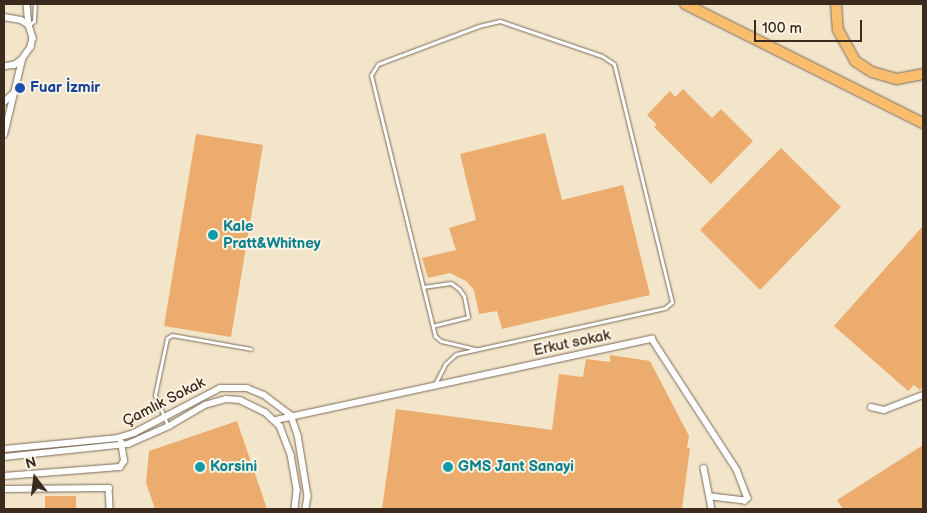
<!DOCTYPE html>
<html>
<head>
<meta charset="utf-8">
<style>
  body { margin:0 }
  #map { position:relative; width:927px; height:513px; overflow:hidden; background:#f3e5ca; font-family:"Balsamiq Sans",sans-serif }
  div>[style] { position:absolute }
  .building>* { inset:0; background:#ebac6d }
  .roads { filter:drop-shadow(0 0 1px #7b6b5a) drop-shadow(0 0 1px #7b6b5a) }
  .lane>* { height:3px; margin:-1.5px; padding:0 1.5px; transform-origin:1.5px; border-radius:1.5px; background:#fff }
  .street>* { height:5.5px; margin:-2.75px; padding:0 2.75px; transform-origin:2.75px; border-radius:2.75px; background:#fff }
  .highway>* { height:10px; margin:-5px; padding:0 5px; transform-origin:5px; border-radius:5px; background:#f9be6d }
  .dots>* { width:14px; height:14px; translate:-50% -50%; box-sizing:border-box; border:2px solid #fcf5e5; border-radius:50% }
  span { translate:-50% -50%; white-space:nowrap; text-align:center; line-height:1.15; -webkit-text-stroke:4px #fcf5e5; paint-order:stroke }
  .transit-label { font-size:15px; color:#164399; font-weight:700 }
  .left { translate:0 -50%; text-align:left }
  .culture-label { font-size:15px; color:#0d838f; font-weight:700 }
  .street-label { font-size:15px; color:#3b2a1e }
  .frame { position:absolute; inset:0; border:5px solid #3b2a1e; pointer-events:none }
  .north { position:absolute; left:10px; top:453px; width:50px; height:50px; -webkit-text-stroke:4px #fcf5e5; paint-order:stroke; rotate:345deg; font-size:14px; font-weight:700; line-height:20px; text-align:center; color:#3b2a1e }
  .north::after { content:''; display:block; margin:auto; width:18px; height:22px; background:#3b2a1e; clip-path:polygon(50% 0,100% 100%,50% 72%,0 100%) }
  .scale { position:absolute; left:754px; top:20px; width:108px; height:22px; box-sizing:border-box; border:2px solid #3b2a1e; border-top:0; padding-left:6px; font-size:15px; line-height:18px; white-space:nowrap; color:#3b2a1e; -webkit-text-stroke:4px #fcf5e5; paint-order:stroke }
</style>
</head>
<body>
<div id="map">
  <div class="building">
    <i style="clip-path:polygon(683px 89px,712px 118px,721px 109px,753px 141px,711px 184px,654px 127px,657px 125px,647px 115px,670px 91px,675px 97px)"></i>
    <i style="clip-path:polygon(545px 133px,562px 200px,623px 185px,650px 295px,502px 329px,497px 311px,479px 314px,474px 290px,466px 281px,450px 273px,428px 278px,422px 258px,456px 250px,449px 228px,476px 220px,460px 154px)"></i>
    <i style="clip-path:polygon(196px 134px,263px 145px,231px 337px,164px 326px)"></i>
    <i style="clip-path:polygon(781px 148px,841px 207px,760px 290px,700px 230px)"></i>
    <i style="clip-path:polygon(923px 226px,923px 386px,920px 390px,914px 385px,908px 391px,834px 326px)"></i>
    <i style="clip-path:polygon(610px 355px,650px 361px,689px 436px,687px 448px,690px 448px,682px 509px,382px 509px,396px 409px,552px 430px,559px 374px,583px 377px,586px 359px,610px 362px)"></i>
    <i style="clip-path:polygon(237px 421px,267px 509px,155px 509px,146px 483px,149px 451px)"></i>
    <i style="clip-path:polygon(923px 445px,923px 509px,843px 509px,837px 500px)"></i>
    <i style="clip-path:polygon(45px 496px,76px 496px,76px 509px,45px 509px)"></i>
  </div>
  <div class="roads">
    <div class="lane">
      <i style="left:30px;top:24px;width:5px;rotate:-37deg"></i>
      <i style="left:34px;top:21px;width:17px;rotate:-87deg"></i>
      <i style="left:423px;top:287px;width:28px;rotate:-8deg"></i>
      <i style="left:451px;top:283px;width:10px;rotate:37deg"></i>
      <i style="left:459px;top:289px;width:9px;rotate:54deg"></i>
      <i style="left:464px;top:296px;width:21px;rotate:79deg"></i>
      <i style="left:468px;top:317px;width:36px;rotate:166deg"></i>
      <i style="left:434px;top:386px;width:25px;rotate:-63deg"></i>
      <i style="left:445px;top:364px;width:15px;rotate:-42deg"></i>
      <i style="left:456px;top:354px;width:214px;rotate:-12.4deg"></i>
      <i style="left:665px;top:308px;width:9px;rotate:-41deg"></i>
      <i style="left:672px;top:302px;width:245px;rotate:-103.7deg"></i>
      <i style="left:614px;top:64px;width:14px;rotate:-146deg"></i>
      <i style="left:602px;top:56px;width:108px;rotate:-161.1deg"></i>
      <i style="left:500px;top:21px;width:22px;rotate:167deg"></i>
      <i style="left:479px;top:26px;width:108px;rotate:159.4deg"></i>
      <i style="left:378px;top:64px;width:13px;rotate:122deg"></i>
      <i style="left:371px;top:75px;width:269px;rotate:76.2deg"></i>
      <i style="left:435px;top:336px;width:8px;rotate:40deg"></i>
      <i style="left:441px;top:341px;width:36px;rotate:13deg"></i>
      <i style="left:168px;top:426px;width:34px;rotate:-113deg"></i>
      <i style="left:155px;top:395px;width:58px;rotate:-78.1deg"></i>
      <i style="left:167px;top:338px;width:6px;rotate:-31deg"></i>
      <i style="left:172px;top:335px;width:80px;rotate:10deg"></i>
    </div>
    <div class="street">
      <i style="left:27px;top:4px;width:21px;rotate:85deg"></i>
      <i style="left:4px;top:17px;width:17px;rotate:10deg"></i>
      <i style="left:21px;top:20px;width:9px;rotate:32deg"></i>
      <i style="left:29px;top:25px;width:14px;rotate:73deg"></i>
      <i style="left:33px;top:38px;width:9px;rotate:103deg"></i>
      <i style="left:31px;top:47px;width:16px;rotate:125deg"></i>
      <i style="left:22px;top:60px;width:9px;rotate:144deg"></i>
      <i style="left:15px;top:65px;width:11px;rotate:170deg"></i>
      <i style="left:4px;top:102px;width:15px;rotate:-42deg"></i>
      <i style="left:4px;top:135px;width:77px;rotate:-76.5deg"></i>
      <i style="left:871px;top:407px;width:13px;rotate:13deg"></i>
      <i style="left:884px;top:410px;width:42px;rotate:-21deg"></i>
      <i style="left:276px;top:420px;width:385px;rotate:-12.2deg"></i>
      <i style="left:652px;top:339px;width:156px;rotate:57deg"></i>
      <i style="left:737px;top:470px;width:30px;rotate:69deg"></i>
      <i style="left:748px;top:498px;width:4px;rotate:135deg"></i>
      <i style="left:745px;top:501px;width:35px;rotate:-173deg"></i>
      <i style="left:4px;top:449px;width:115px;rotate:-5.5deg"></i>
      <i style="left:118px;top:438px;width:17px;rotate:-17deg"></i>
      <i style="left:134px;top:433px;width:97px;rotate:-27.6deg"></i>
      <i style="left:220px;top:388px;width:27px"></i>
      <i style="left:247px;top:388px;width:18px;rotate:22deg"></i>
      <i style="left:264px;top:395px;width:34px;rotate:37deg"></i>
      <i style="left:291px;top:415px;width:21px;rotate:71deg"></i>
      <i style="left:298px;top:435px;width:62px;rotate:80.7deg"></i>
      <i style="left:308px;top:496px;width:13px;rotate:99deg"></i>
      <i style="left:4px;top:457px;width:125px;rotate:-6deg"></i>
      <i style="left:128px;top:444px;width:45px;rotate:-23.7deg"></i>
      <i style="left:169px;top:426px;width:42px;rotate:-30.3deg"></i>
      <i style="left:205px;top:405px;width:22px;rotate:-16deg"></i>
      <i style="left:226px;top:399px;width:14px;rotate:4deg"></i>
      <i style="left:240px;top:400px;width:28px;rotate:26deg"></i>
      <i style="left:265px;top:412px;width:21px;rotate:43deg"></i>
      <i style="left:280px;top:426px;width:31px;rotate:69deg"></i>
      <i style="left:291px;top:455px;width:36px;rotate:80deg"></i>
      <i style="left:297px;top:490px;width:19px;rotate:96deg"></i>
      <i style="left:704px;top:468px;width:42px;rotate:79deg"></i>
      <i style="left:4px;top:476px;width:116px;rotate:-4.4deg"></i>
      <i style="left:120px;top:467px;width:7px;rotate:-56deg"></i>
      <i style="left:124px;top:461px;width:18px;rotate:-99deg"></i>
      <i style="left:4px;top:489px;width:105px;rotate:-0.5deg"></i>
      <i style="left:109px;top:488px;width:21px;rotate:87deg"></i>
    </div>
    <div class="highway">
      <i style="left:685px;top:4px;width:266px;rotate:26.6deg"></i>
      <i style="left:836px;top:4px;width:26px;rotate:86deg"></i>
      <i style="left:838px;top:30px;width:35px;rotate:61deg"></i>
      <i style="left:855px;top:61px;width:20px;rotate:33deg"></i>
      <i style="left:872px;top:72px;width:26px;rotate:16deg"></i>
      <i style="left:897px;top:79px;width:26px;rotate:-11deg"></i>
    </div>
  </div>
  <div class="dots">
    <i style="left:20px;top:88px;background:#1a4fb4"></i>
    <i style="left:213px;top:235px;background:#0f9aa8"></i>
    <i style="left:200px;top:467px;background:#0f9aa8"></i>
    <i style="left:448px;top:467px;background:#0f9aa8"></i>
  </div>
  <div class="transit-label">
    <span class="left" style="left:30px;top:88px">Fuar İzmir</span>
  </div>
  <div class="culture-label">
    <span class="left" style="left:223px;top:235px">Kale<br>Pratt&amp;Whitney</span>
    <span class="left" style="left:210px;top:467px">Korsini</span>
    <span class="left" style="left:458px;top:467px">GMS Jant Sanayi</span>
  </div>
  <div class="street-label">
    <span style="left:572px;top:343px;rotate:-12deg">Erkut sokak</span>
    <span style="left:164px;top:402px;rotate:-27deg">Çamlık Sokak</span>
  </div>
  <div class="frame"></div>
  <div class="north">N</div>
  <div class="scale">100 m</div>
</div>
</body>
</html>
